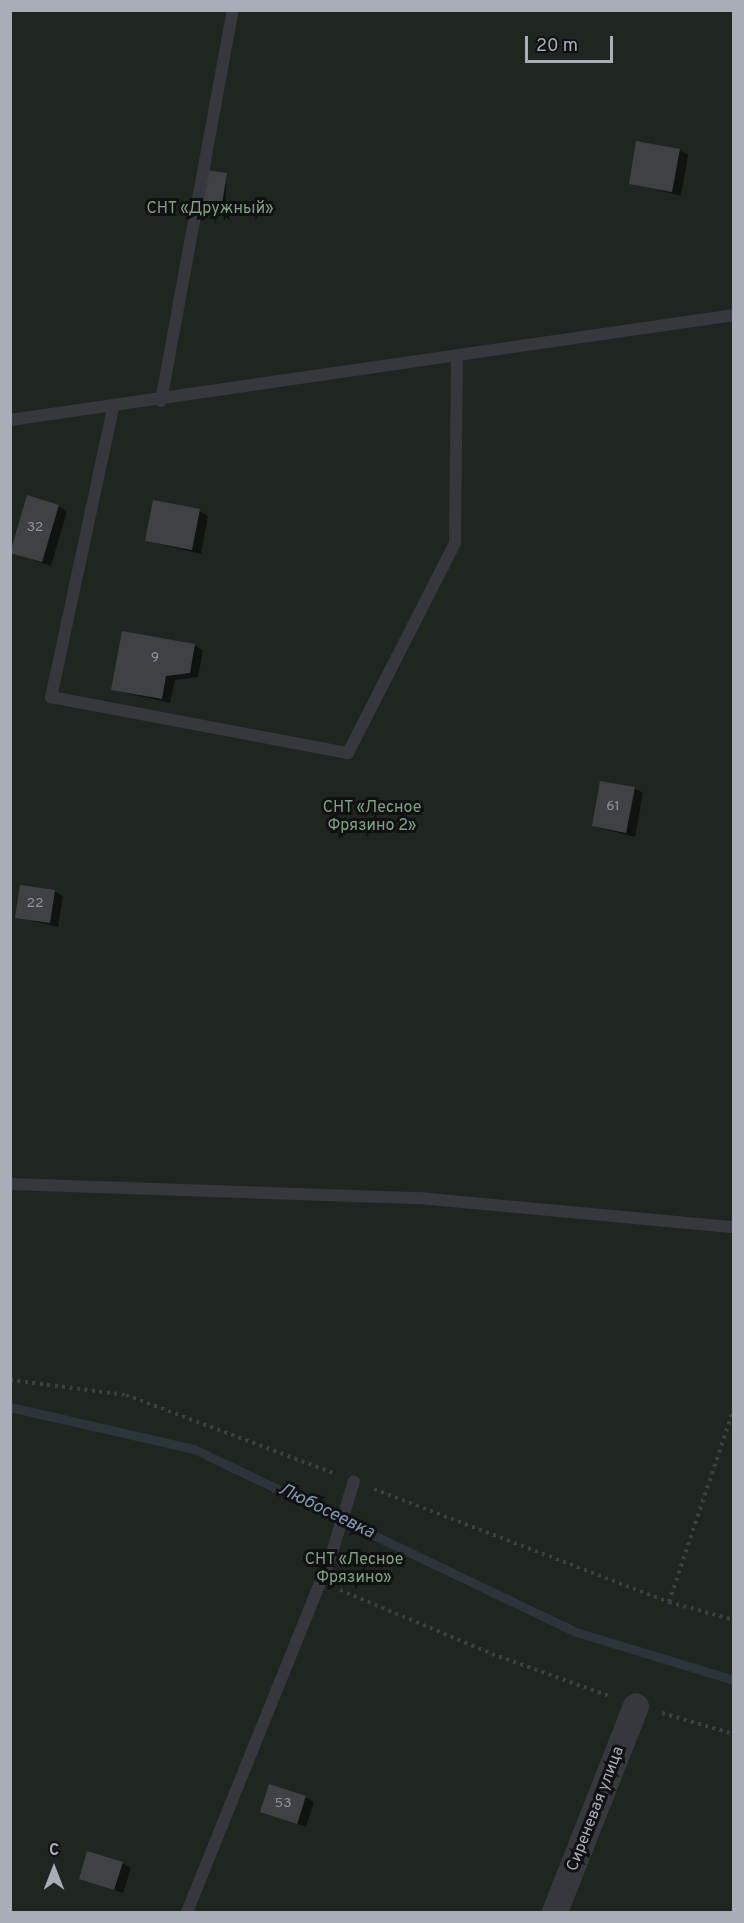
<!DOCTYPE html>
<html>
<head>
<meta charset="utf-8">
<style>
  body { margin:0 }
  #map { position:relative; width:744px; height:1923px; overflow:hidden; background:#161618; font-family:Overpass,sans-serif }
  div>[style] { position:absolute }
  .green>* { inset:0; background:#1e261f }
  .shadow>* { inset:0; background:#0007 }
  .stream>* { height:9px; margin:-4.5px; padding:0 4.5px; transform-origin:4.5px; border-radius:4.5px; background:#2c353c }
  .building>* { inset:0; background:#404145 }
  .path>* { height:4px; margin-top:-2px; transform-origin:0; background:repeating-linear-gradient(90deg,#3d3f44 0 3px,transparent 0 7.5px) }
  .service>* { height:12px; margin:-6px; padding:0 6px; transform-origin:6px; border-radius:6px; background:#37383d }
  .minor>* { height:26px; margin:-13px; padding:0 13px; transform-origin:13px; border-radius:13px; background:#37383d }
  span { translate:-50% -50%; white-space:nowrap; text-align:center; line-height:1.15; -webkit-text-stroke:6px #111113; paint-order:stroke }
  .number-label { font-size:14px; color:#8e929b }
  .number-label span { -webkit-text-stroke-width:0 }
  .park-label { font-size:16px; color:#7fa381 }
  .street-label { font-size:16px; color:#a8adb8 }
  .water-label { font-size:18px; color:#7f9bb3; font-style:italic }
  .frame { position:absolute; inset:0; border:12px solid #a8adb8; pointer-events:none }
  .north { position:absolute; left:24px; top:1839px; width:60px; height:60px; -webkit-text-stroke:4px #111113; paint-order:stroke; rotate:0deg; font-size:16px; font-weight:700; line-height:24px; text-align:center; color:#a8adb8 }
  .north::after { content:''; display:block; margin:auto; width:21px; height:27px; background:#a8adb8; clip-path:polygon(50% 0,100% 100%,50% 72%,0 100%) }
  .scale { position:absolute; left:525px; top:36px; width:88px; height:27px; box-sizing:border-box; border:3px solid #a8adb8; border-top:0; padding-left:8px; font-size:18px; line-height:21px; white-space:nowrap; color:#a8adb8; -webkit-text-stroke:4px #111113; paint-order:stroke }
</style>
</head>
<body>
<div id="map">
  <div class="green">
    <i style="clip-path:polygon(11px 11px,733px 11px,733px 1912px,11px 1912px)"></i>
  </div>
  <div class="shadow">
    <i style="clip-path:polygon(679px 150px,688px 155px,681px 196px,631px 183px)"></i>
    <i style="clip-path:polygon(226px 175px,226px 205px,203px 200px)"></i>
    <i style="clip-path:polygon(58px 506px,67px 511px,51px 566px,12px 552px)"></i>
    <i style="clip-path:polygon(199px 511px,208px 516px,201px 554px,147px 541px)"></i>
    <i style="clip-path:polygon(194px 645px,203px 650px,198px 677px,175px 680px,170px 703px,113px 690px)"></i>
    <i style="clip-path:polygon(634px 788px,643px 793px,635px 837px,593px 826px)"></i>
    <i style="clip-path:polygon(54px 891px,63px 896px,58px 927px,17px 917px)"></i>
    <i style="clip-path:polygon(305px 1797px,314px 1802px,306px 1827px,261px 1811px)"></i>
    <i style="clip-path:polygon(122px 1863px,131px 1868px,123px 1893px,81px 1879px)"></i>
  </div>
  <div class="stream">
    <i style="left:10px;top:1407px;width:189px;rotate:12.9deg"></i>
    <i style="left:194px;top:1449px;width:424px;rotate:25.6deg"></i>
    <i style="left:576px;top:1632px;width:165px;rotate:16.9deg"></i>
  </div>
  <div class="building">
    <i style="clip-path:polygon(636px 141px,680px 149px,672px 192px,629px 184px)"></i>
    <i style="clip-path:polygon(206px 170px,227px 173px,222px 204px,201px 201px)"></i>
    <i style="clip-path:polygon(27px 495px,59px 505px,42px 562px,10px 553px)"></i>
    <i style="clip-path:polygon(153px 500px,200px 509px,192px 550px,145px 541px)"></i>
    <i style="clip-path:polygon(122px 631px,195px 644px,190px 673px,166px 676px,162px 699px,111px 690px)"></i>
    <i style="clip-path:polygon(600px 781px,635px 787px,626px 833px,592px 826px)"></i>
    <i style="clip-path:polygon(20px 885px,55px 890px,50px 923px,15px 918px)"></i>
    <i style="clip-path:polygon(269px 1784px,306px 1796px,297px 1824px,260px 1812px)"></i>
    <i style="clip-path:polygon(87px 1851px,123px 1862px,114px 1890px,79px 1879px)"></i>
  </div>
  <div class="path">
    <i style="left:10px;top:1380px;width:117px;rotate:7.4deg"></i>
    <i style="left:126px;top:1395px;width:224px;rotate:20.6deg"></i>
    <i style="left:374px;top:1489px;width:316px;rotate:21deg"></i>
    <i style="left:669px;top:1602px;width:67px;rotate:15.5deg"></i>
    <i style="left:340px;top:1590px;width:165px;rotate:22.8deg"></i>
    <i style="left:492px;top:1654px;width:127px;rotate:19.7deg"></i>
    <i style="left:669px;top:1602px;width:205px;rotate:-71.5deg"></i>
    <i style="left:662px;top:1713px;width:75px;rotate:16.3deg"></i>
  </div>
  <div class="service">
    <i style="left:161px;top:401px;width:398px;rotate:-79.6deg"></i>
    <i style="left:113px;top:408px;width:296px;rotate:102.1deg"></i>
    <i style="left:51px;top:697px;width:302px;rotate:10.7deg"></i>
    <i style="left:348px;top:753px;width:236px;rotate:-63deg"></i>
    <i style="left:455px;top:543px;width:187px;rotate:-89.4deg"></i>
    <i style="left:10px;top:420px;width:732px;rotate:-8.25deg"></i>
    <i style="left:10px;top:1184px;width:409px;rotate:2deg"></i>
    <i style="left:419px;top:1198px;width:316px;rotate:5.3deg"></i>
    <i style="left:187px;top:1912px;width:384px;rotate:-68deg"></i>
    <i style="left:331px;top:1556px;width:78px;rotate:-73deg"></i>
  </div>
  <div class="minor">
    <i style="left:555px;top:1912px;width:221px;rotate:-68.5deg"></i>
  </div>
  <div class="number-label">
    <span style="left:35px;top:528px">32</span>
    <span style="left:155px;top:658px">9</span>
    <span style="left:613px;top:807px">61</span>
    <span style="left:35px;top:904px">22</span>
    <span style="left:283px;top:1804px">53</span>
  </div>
  <div class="park-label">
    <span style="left:210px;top:209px">СНТ «Дружный»</span>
    <span style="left:372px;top:817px">СНТ «Лесное<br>Фрязино 2»</span>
    <span style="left:354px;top:1569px">СНТ «Лесное<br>Фрязино»</span>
  </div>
  <div class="street-label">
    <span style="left:596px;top:1809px;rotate:-69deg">Сиреневая улица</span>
  </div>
  <div class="water-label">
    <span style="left:326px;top:1512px;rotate:26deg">Любосеевка</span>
  </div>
  <div class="frame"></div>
  <div class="north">С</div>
  <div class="scale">20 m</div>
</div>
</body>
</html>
